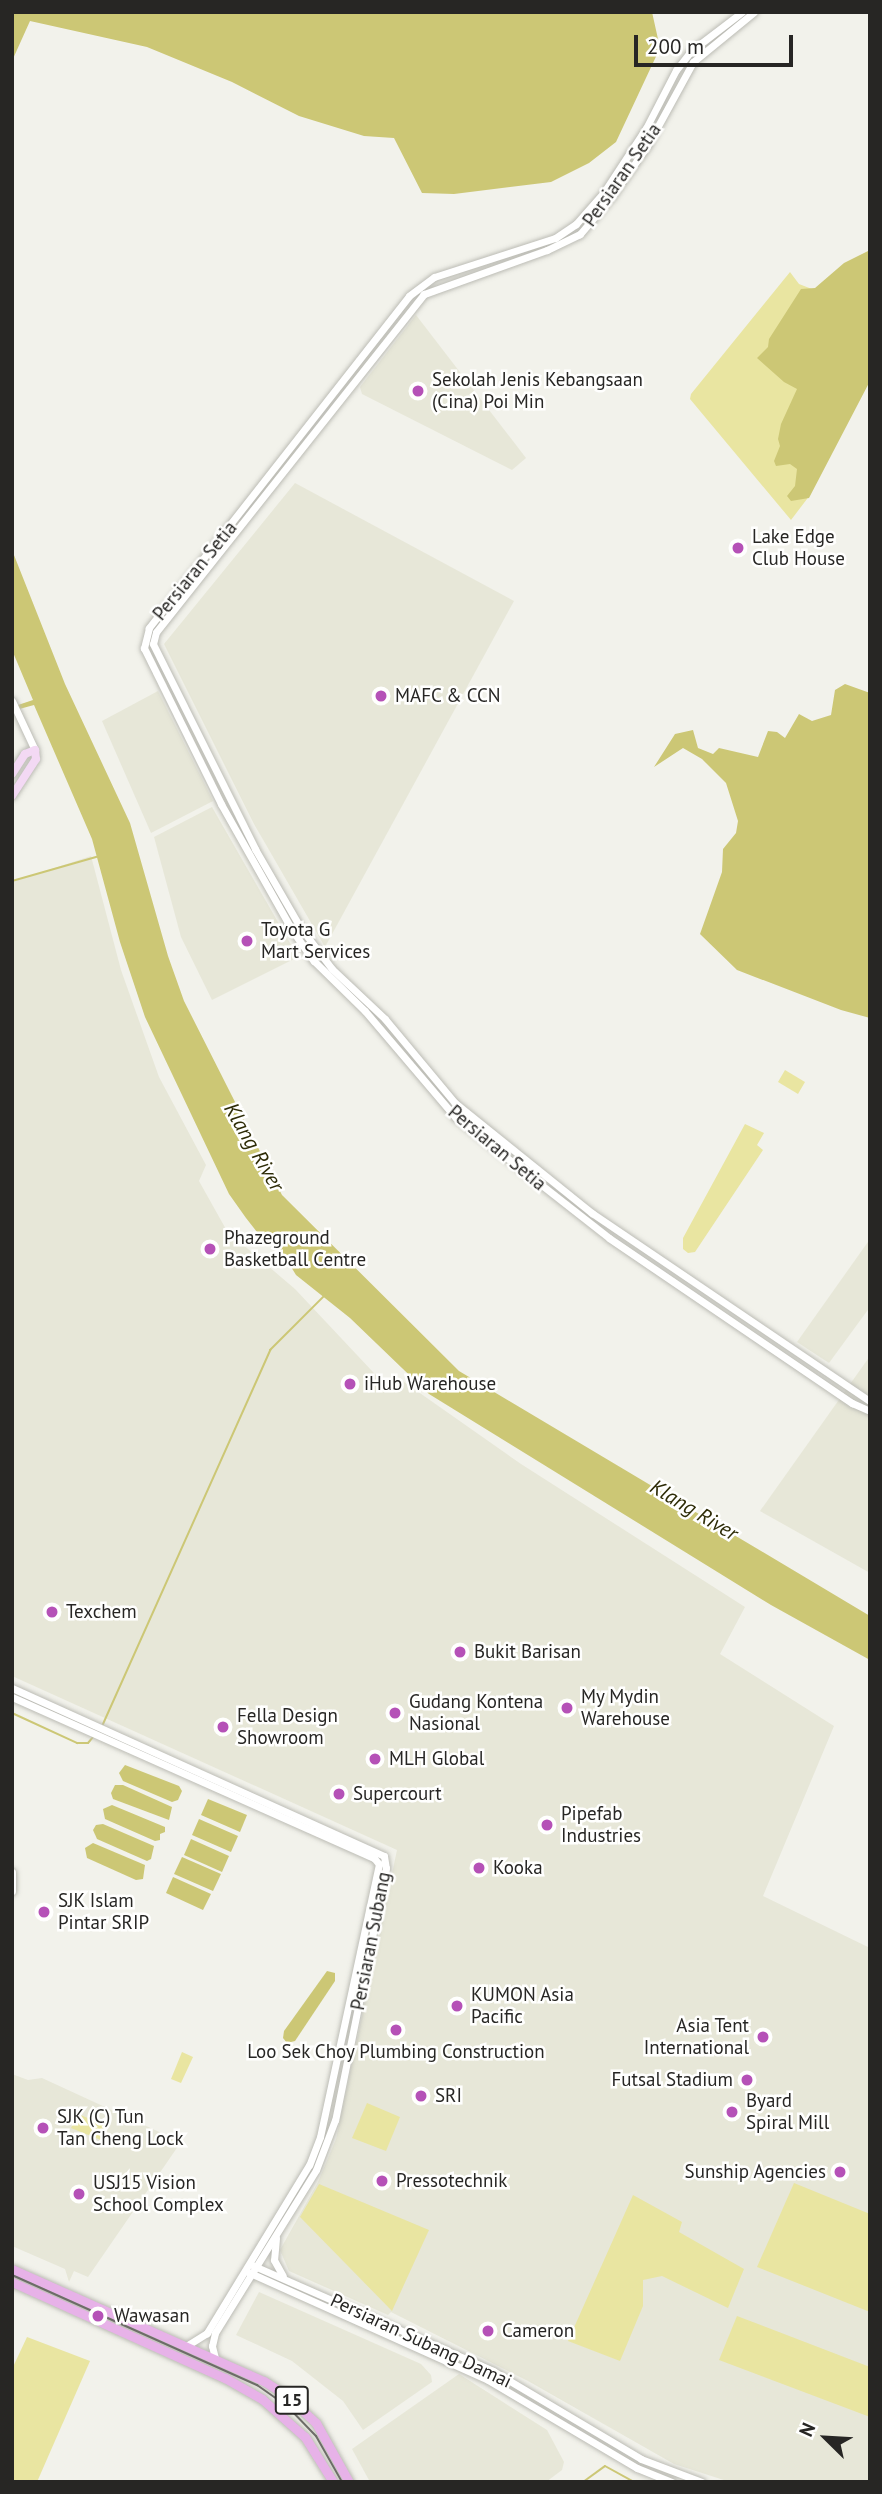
<!DOCTYPE html>
<html>
<head>
<meta charset="utf-8">
<style>
  body { margin:0 }
  #map { position:relative; width:882px; height:2494px; overflow:hidden; background:#f2f2eb; font-family:"PT Sans",sans-serif }
  div>[style] { position:absolute }
  .built>* { inset:0; background:#e7e7d8 }
  .green>* { inset:0; background:#e9e5a1 }
  .water>* { inset:0; background:#ccc775 }
  .stream>* { height:2px; margin:-1px; padding:0 1px; transform-origin:1px; border-radius:1px; background:#ccc775 }
  .roads { filter:drop-shadow(0 0 2px #bcbcb5) drop-shadow(0 0 2px #bcbcb5) }
  .tertiary>* { height:7px; margin:-3.5px; padding:0 3.5px; transform-origin:3.5px; border-radius:3.5px; background:#fff }
  .secondary>* { height:8px; margin:-4px; padding:0 4px; transform-origin:4px; border-radius:4px; background:#f3d9f4 }
  .primary>* { height:9px; margin:-4.5px; padding:0 4.5px; transform-origin:4.5px; border-radius:4.5px; background:#e7b2e8 }
  .tram>* { height:2px; margin:-1px; padding:0 1px; transform-origin:1px; border-radius:1px; background:#6d6c68 }
  .dots>* { width:19px; height:19px; translate:-50% -50%; box-sizing:border-box; border:4px solid #fffffe; border-radius:50% }
  span { translate:-50% -50%; white-space:nowrap; text-align:center; line-height:1.15; -webkit-text-stroke:5px #fffffe; paint-order:stroke }
  .shield-label span { padding:2px 5px; background:#fffffe; border:2px solid; border-radius:5px; -webkit-text-stroke-width:0 }
  .shield-label { font-size:18px; color:#272624; font-weight:700 }
  .street-label { font-size:19px; color:#272624 }
  .poi-label { font-size:19px; color:#272624 }
  .left { translate:0 -50%; text-align:left }
  .right { translate:-100% -50%; text-align:right }
  .water-label { font-size:21px; color:#2e2c07; font-style:italic }
  .frame { position:absolute; inset:0; border:14px solid #272624; pointer-events:none }
  .north { position:absolute; left:791px; top:2403px; width:70px; height:70px; -webkit-text-stroke:5px #fffffe; paint-order:stroke; rotate:294deg; font-size:19px; font-weight:700; line-height:28px; text-align:center; color:#272624 }
  .north::after { content:''; display:block; margin:auto; width:24px; height:32px; background:#272624; clip-path:polygon(50% 0,100% 100%,50% 72%,0 100%) }
  .scale { position:absolute; left:634px; top:35px; width:159px; height:32px; box-sizing:border-box; border:4px solid #272624; border-top:0; padding-left:9px; font-size:21px; line-height:24px; white-space:nowrap; color:#272624; -webkit-text-stroke:5px #fffffe; paint-order:stroke }
</style>
</head>
<body>
<div id="map">
  <div class="built">
    <i style="clip-path:polygon(416px 315px,526px 458px,512px 470px,362px 394px,360px 387px)"></i>
    <i style="clip-path:polygon(295px 483px,514px 601px,325px 947px,254px 824px,164px 644px)"></i>
    <i style="clip-path:polygon(158px 691px,213px 801px,151px 833px,102px 721px)"></i>
    <i style="clip-path:polygon(212px 807px,298px 957px,212px 1000px,181px 937px,154px 837px)"></i>
    <i style="clip-path:polygon(91px 856px,121px 970px,159px 1077px,206px 1165px,199px 1181px,227px 1231px,295px 1289px,388px 1388px,397px 1377px,521px 1464px,745px 1607px,720px 1654px,834px 1726px,763px 1896px,870px 1948px,870px 2482px,730px 2482px,674px 2464px,528px 2381px,391px 2312px,388px 2315px,289px 2271px,280px 2250px,318px 2182px,336px 2139px,397px 1850px,12px 1676px,12px 882px)"></i>
    <i style="clip-path:polygon(870px 1239px,870px 1307px,829px 1363px,797px 1342px)"></i>
    <i style="clip-path:polygon(870px 1356px,870px 1573px,760px 1511px)"></i>
    <i style="clip-path:polygon(12px 2074px,28px 2080px,42px 2078px,181px 2142px,88px 2277px,74px 2271px,69px 2282px,65px 2269px,12px 2246px)"></i>
    <i style="clip-path:polygon(259px 2292px,421px 2364px,431px 2375px,432px 2382px,363px 2430px,343px 2401px,292px 2361px,236px 2335px)"></i>
    <i style="clip-path:polygon(459px 2374px,547px 2430px,564px 2462px,562px 2470px,546px 2482px,370px 2482px,352px 2449px)"></i>
  </div>
  <div class="green">
    <i style="clip-path:polygon(790px 272px,799px 284px,817px 291px,827px 456px,807px 499px,791px 520px,690px 399px,691px 394px)"></i>
    <i style="clip-path:polygon(785px 1070px,805px 1082px,798px 1094px,778px 1082px)"></i>
    <i style="clip-path:polygon(745px 1124px,764px 1133px,757px 1145px,763px 1150px,695px 1252px,688px 1253px,683px 1249px,683px 1238px)"></i>
    <i style="clip-path:polygon(182px 2052px,193px 2057px,181px 2083px,171px 2079px)"></i>
    <i style="clip-path:polygon(367px 2103px,400px 2117px,386px 2151px,352px 2138px)"></i>
    <i style="clip-path:polygon(78px 2114px,107px 2126px,101px 2140px,71px 2128px)"></i>
    <i style="clip-path:polygon(794px 2183px,870px 2214px,870px 2312px,757px 2267px)"></i>
    <i style="clip-path:polygon(319px 2184px,429px 2230px,392px 2311px,300px 2217px)"></i>
    <i style="clip-path:polygon(633px 2195px,682px 2222px,679px 2232px,744px 2269px,728px 2308px,662px 2276px,643px 2280px,643px 2306px,620px 2361px,568px 2341px)"></i>
    <i style="clip-path:polygon(737px 2316px,870px 2367px,870px 2417px,719px 2360px)"></i>
    <i style="clip-path:polygon(27px 2337px,90px 2361px,37px 2482px,12px 2482px,12px 2369px)"></i>
  </div>
  <div class="water">
    <i style="clip-path:polygon(12px 12px,652px 12px,660px 48px,616px 142px,589px 163px,551px 182px,454px 194px,422px 193px,394px 138px,364px 136px,299px 116px,232px 82px,147px 47px,30px 21px,12px 61px)"></i>
    <i style="clip-path:polygon(870px 250px,870px 381px,809px 498px,791px 501px,787px 496px,795px 486px,797px 469px,790px 464px,776px 466px,774px 461px,780px 446px,778px 439px,781px 424px,797px 389px,784px 382px,757px 358px,768px 347px,769px 339px,801px 289px,815px 288px,844px 263px)"></i>
    <i style="clip-path:polygon(12px 550px,65px 684px,130px 823px,168px 956px,184px 1001px,282px 1195px,459px 1371px,870px 1616px,870px 1660px,771px 1605px,429px 1394px,350px 1318px,296px 1275px,282px 1252px,257px 1232px,246px 1218px,229px 1194px,145px 1017px,120px 942px,92px 839px,34px 705px,12px 711px,12px 707px,33px 700px,12px 650px)"></i>
    <i style="clip-path:polygon(845px 684px,870px 693px,870px 1018px,841px 1010px,737px 970px,700px 934px,722px 872px,723px 849px,736px 833px,738px 821px,726px 783px,702px 759px,683px 748px,654px 767px,675px 734px,693px 730px,698px 748px,713px 754px,719px 748px,758px 757px,768px 731px,777px 732px,785px 738px,799px 714px,812px 721px,831px 715px,835px 690px)"></i>
    <i style="clip-path:polygon(125px 1765px,179px 1786px,182px 1791px,178px 1800px,172px 1802px,123px 1781px,119px 1773px)"></i>
    <i style="clip-path:polygon(115px 1785px,123px 1785px,172px 1807px,169px 1820px,113px 1799px,111px 1793px)"></i>
    <i style="clip-path:polygon(208px 1799px,247px 1815px,240px 1832px,201px 1815px)"></i>
    <i style="clip-path:polygon(112px 1805px,165px 1827px,165px 1832px,160px 1834px,160px 1840px,155px 1841px,105px 1819px,103px 1809px)"></i>
    <i style="clip-path:polygon(199px 1819px,238px 1836px,231px 1852px,192px 1835px)"></i>
    <i style="clip-path:polygon(103px 1824px,154px 1846px,151px 1859px,147px 1861px,97px 1839px,93px 1830px,96px 1825px)"></i>
    <i style="clip-path:polygon(191px 1839px,229px 1856px,222px 1872px,184px 1855px)"></i>
    <i style="clip-path:polygon(93px 1843px,145px 1865px,143px 1879px,136px 1880px,87px 1858px,85px 1848px)"></i>
    <i style="clip-path:polygon(182px 1857px,221px 1874px,213px 1891px,174px 1874px)"></i>
    <i style="clip-path:polygon(173px 1877px,211px 1894px,203px 1910px,166px 1893px)"></i>
    <i style="clip-path:polygon(327px 1971px,335px 1973px,335px 1981px,295px 2041px,287px 2043px,283px 2038px,284px 2031px)"></i>
  </div>
  <div class="stream">
    <i style="left:12px;top:881px;width:91px;rotate:-16deg"></i>
    <i style="left:12px;top:1713px;width:72px;rotate:24.8deg"></i>
    <i style="left:77px;top:1743px;width:11px"></i>
    <i style="left:88px;top:1743px;width:8px;rotate:-50deg"></i>
    <i style="left:103px;top:1724px;width:410px;rotate:-65.9deg"></i>
    <i style="left:270px;top:1350px;width:78px;rotate:-45deg"></i>
    <i style="left:583px;top:2482px;width:27px;rotate:-36deg"></i>
    <i style="left:605px;top:2466px;width:33px;rotate:29deg"></i>
  </div>
  <div class="roads">
    <div class="tertiary">
      <i style="left:742px;top:12px;width:64px;rotate:142.6deg"></i>
      <i style="left:691px;top:51px;width:24px;rotate:128deg"></i>
      <i style="left:676px;top:70px;width:65px;rotate:117.3deg"></i>
      <i style="left:646px;top:128px;width:77px;rotate:123.3deg"></i>
      <i style="left:604px;top:192px;width:43px;rotate:131.2deg"></i>
      <i style="left:576px;top:224px;width:25px;rotate:146deg"></i>
      <i style="left:555px;top:238px;width:127px;rotate:162.1deg"></i>
      <i style="left:434px;top:277px;width:31px;rotate:143deg"></i>
      <i style="left:409px;top:296px;width:422px;rotate:128.1deg"></i>
      <i style="left:149px;top:628px;width:21px;rotate:104deg"></i>
      <i style="left:144px;top:648px;width:174px;rotate:63.7deg"></i>
      <i style="left:221px;top:804px;width:145px;rotate:60.6deg"></i>
      <i style="left:292px;top:930px;width:38px;rotate:55deg"></i>
      <i style="left:314px;top:961px;width:71px;rotate:44.4deg"></i>
      <i style="left:365px;top:1011px;width:140px;rotate:49.6deg"></i>
      <i style="left:456px;top:1118px;width:194px;rotate:38.1deg"></i>
      <i style="left:609px;top:1238px;width:294px;rotate:34.2deg"></i>
      <i style="left:852px;top:1403px;width:20px;rotate:24deg"></i>
      <i style="left:754px;top:12px;width:79px;rotate:140.7deg"></i>
      <i style="left:693px;top:62px;width:96px;rotate:118.7deg"></i>
      <i style="left:647px;top:146px;width:61px;rotate:125deg"></i>
      <i style="left:612px;top:196px;width:50px;rotate:130.1deg"></i>
      <i style="left:580px;top:234px;width:37px;rotate:154deg"></i>
      <i style="left:547px;top:250px;width:131px;rotate:160.3deg"></i>
      <i style="left:424px;top:294px;width:431px;rotate:128.4deg"></i>
      <i style="left:156px;top:632px;width:12px;rotate:104deg"></i>
      <i style="left:153px;top:644px;width:229px;rotate:63.5deg"></i>
      <i style="left:255px;top:849px;width:90px;rotate:60deg"></i>
      <i style="left:300px;top:927px;width:53px;rotate:52.7deg"></i>
      <i style="left:332px;top:969px;width:73px;rotate:43.3deg"></i>
      <i style="left:385px;top:1019px;width:109px;rotate:50.2deg"></i>
      <i style="left:455px;top:1103px;width:176px;rotate:38.8deg"></i>
      <i style="left:592px;top:1213px;width:336px;rotate:34.1deg"></i>
      <i style="left:12px;top:701px;width:54px;rotate:64.9deg"></i>
      <i style="left:12px;top:1688px;width:408px;rotate:24.3deg"></i>
      <i style="left:384px;top:1856px;width:12px;rotate:81deg"></i>
      <i style="left:386px;top:1868px;width:257px;rotate:101.4deg"></i>
      <i style="left:335px;top:2120px;width:53px;rotate:110.8deg"></i>
      <i style="left:316px;top:2170px;width:192px;rotate:121.8deg"></i>
      <i style="left:215px;top:2333px;width:13px;rotate:103deg"></i>
      <i style="left:212px;top:2346px;width:12px;rotate:76deg"></i>
      <i style="left:12px;top:1697px;width:396px;rotate:24deg"></i>
      <i style="left:374px;top:1858px;width:8px;rotate:50deg"></i>
      <i style="left:379px;top:1864px;width:279px;rotate:102.2deg"></i>
      <i style="left:320px;top:2137px;width:30px;rotate:111deg"></i>
      <i style="left:309px;top:2165px;width:197px;rotate:121.3deg"></i>
      <i style="left:207px;top:2333px;width:25px;rotate:148deg"></i>
      <i style="left:12px;top:1872px;width:19px;rotate:90deg"></i>
      <i style="left:276px;top:2238px;width:22px;rotate:95deg"></i>
      <i style="left:274px;top:2260px;width:18px;rotate:61deg"></i>
      <i style="left:252px;top:2265px;width:263px;rotate:23.7deg"></i>
      <i style="left:493px;top:2371px;width:172px;rotate:30.7deg"></i>
      <i style="left:641px;top:2459px;width:65px;rotate:20.7deg"></i>
      <i style="left:248px;top:2272px;width:263px;rotate:24.2deg"></i>
      <i style="left:488px;top:2380px;width:173px;rotate:30.6deg"></i>
      <i style="left:637px;top:2468px;width:38px;rotate:22deg"></i>
    </div>
    <div class="secondary">
      <i style="left:12px;top:774px;width:24px;rotate:-57deg"></i>
      <i style="left:25px;top:754px;width:11px;rotate:-22deg"></i>
      <i style="left:35px;top:750px;width:9px;rotate:84deg"></i>
      <i style="left:36px;top:759px;width:44px;rotate:123deg"></i>
    </div>
    <div class="primary">
      <i style="left:12px;top:2269px;width:276px;rotate:24deg"></i>
      <i style="left:264px;top:2381px;width:27px;rotate:33deg"></i>
      <i style="left:287px;top:2396px;width:40px;rotate:43deg"></i>
      <i style="left:316px;top:2423px;width:68px;rotate:60.8deg"></i>
      <i style="left:12px;top:2282px;width:234px;rotate:24.3deg"></i>
      <i style="left:225px;top:2378px;width:43px;rotate:29.6deg"></i>
      <i style="left:262px;top:2399px;width:57px;rotate:41.5deg"></i>
      <i style="left:305px;top:2437px;width:53px;rotate:58.1deg"></i>
    </div>
  </div>
  <div class="tram">
    <i style="left:12px;top:2275px;width:269px;rotate:24.2deg"></i>
    <i style="left:257px;top:2385px;width:37px;rotate:35deg"></i>
    <i style="left:287px;top:2406px;width:42px;rotate:46deg"></i>
    <i style="left:316px;top:2436px;width:53px;rotate:60.5deg"></i>
  </div>
  <div class="dots">
    <i style="left:418px;top:391px;background:#b551b7"></i>
    <i style="left:738px;top:548px;background:#b551b7"></i>
    <i style="left:381px;top:696px;background:#b551b7"></i>
    <i style="left:247px;top:941px;background:#b551b7"></i>
    <i style="left:210px;top:1249px;background:#b551b7"></i>
    <i style="left:350px;top:1384px;background:#b551b7"></i>
    <i style="left:52px;top:1612px;background:#b551b7"></i>
    <i style="left:460px;top:1652px;background:#b551b7"></i>
    <i style="left:567px;top:1708px;background:#b551b7"></i>
    <i style="left:395px;top:1713px;background:#b551b7"></i>
    <i style="left:223px;top:1727px;background:#b551b7"></i>
    <i style="left:375px;top:1759px;background:#b551b7"></i>
    <i style="left:339px;top:1794px;background:#b551b7"></i>
    <i style="left:547px;top:1825px;background:#b551b7"></i>
    <i style="left:479px;top:1868px;background:#b551b7"></i>
    <i style="left:44px;top:1912px;background:#b551b7"></i>
    <i style="left:457px;top:2006px;background:#b551b7"></i>
    <i style="left:396px;top:2030px;background:#b551b7"></i>
    <i style="left:763px;top:2037px;background:#b551b7"></i>
    <i style="left:747px;top:2080px;background:#b551b7"></i>
    <i style="left:421px;top:2096px;background:#b551b7"></i>
    <i style="left:732px;top:2112px;background:#b551b7"></i>
    <i style="left:43px;top:2128px;background:#b551b7"></i>
    <i style="left:840px;top:2172px;background:#b551b7"></i>
    <i style="left:382px;top:2181px;background:#b551b7"></i>
    <i style="left:79px;top:2194px;background:#b551b7"></i>
    <i style="left:98px;top:2316px;background:#b551b7"></i>
    <i style="left:488px;top:2331px;background:#b551b7"></i>
  </div>
  <div class="shield-label">
    <span style="left:292px;top:2400px">15</span>
  </div>
  <div class="street-label">
    <span style="left:622px;top:175px;rotate:-55deg">Persiaran Setia</span>
    <span style="left:195px;top:571px;rotate:-51deg">Persiaran Setia</span>
    <span style="left:497px;top:1148px;rotate:40deg">Persiaran Setia</span>
    <span style="left:371px;top:1941px;rotate:-79deg">Persiaran Subang</span>
    <span style="left:421px;top:2341px;rotate:25deg">Persiaran Subang Damai</span>
  </div>
  <div class="poi-label">
    <span class="left" style="left:432px;top:391px">Sekolah Jenis Kebangsaan<br>(Cina) Poi Min</span>
    <span class="left" style="left:752px;top:548px">Lake Edge<br>Club House</span>
    <span class="left" style="left:395px;top:696px">MAFC &amp; CCN</span>
    <span class="left" style="left:261px;top:941px">Toyota G<br>Mart Services</span>
    <span class="left" style="left:224px;top:1249px">Phazeground<br>Basketball Centre</span>
    <span class="left" style="left:364px;top:1384px">iHub Warehouse</span>
    <span class="left" style="left:66px;top:1612px">Texchem</span>
    <span class="left" style="left:474px;top:1652px">Bukit Barisan</span>
    <span class="left" style="left:581px;top:1708px">My Mydin<br>Warehouse</span>
    <span class="left" style="left:409px;top:1713px">Gudang Kontena<br>Nasional</span>
    <span class="left" style="left:237px;top:1727px">Fella Design<br>Showroom</span>
    <span class="left" style="left:389px;top:1759px">MLH Global</span>
    <span class="left" style="left:353px;top:1794px">Supercourt</span>
    <span class="left" style="left:561px;top:1825px">Pipefab<br>Industries</span>
    <span class="left" style="left:493px;top:1868px">Kooka</span>
    <span class="left" style="left:58px;top:1912px">SJK Islam<br>Pintar SRIP</span>
    <span class="left" style="left:471px;top:2006px">KUMON Asia<br>Pacific</span>
    <span class="right" style="left:749px;top:2037px">Asia Tent<br>International</span>
    <span style="left:396px;top:2052px">Loo Sek Choy Plumbing Construction</span>
    <span class="right" style="left:733px;top:2080px">Futsal Stadium</span>
    <span class="left" style="left:435px;top:2096px">SRI</span>
    <span class="left" style="left:746px;top:2112px">Byard<br>Spiral Mill</span>
    <span class="left" style="left:57px;top:2128px">SJK (C) Tun<br>Tan Cheng Lock</span>
    <span class="right" style="left:826px;top:2172px">Sunship Agencies</span>
    <span class="left" style="left:396px;top:2181px">Pressotechnik</span>
    <span class="left" style="left:93px;top:2194px">USJ15 Vision<br>School Complex</span>
    <span class="left" style="left:114px;top:2316px">Wawasan</span>
    <span class="left" style="left:502px;top:2331px">Cameron</span>
  </div>
  <div class="water-label">
    <span style="left:254px;top:1147px;rotate:60deg">Klang River</span>
    <span style="left:694px;top:1510px;rotate:31deg">Klang River</span>
  </div>
  <div class="frame"></div>
  <div class="north">N</div>
  <div class="scale">200 m</div>
</div>
</body>
</html>
